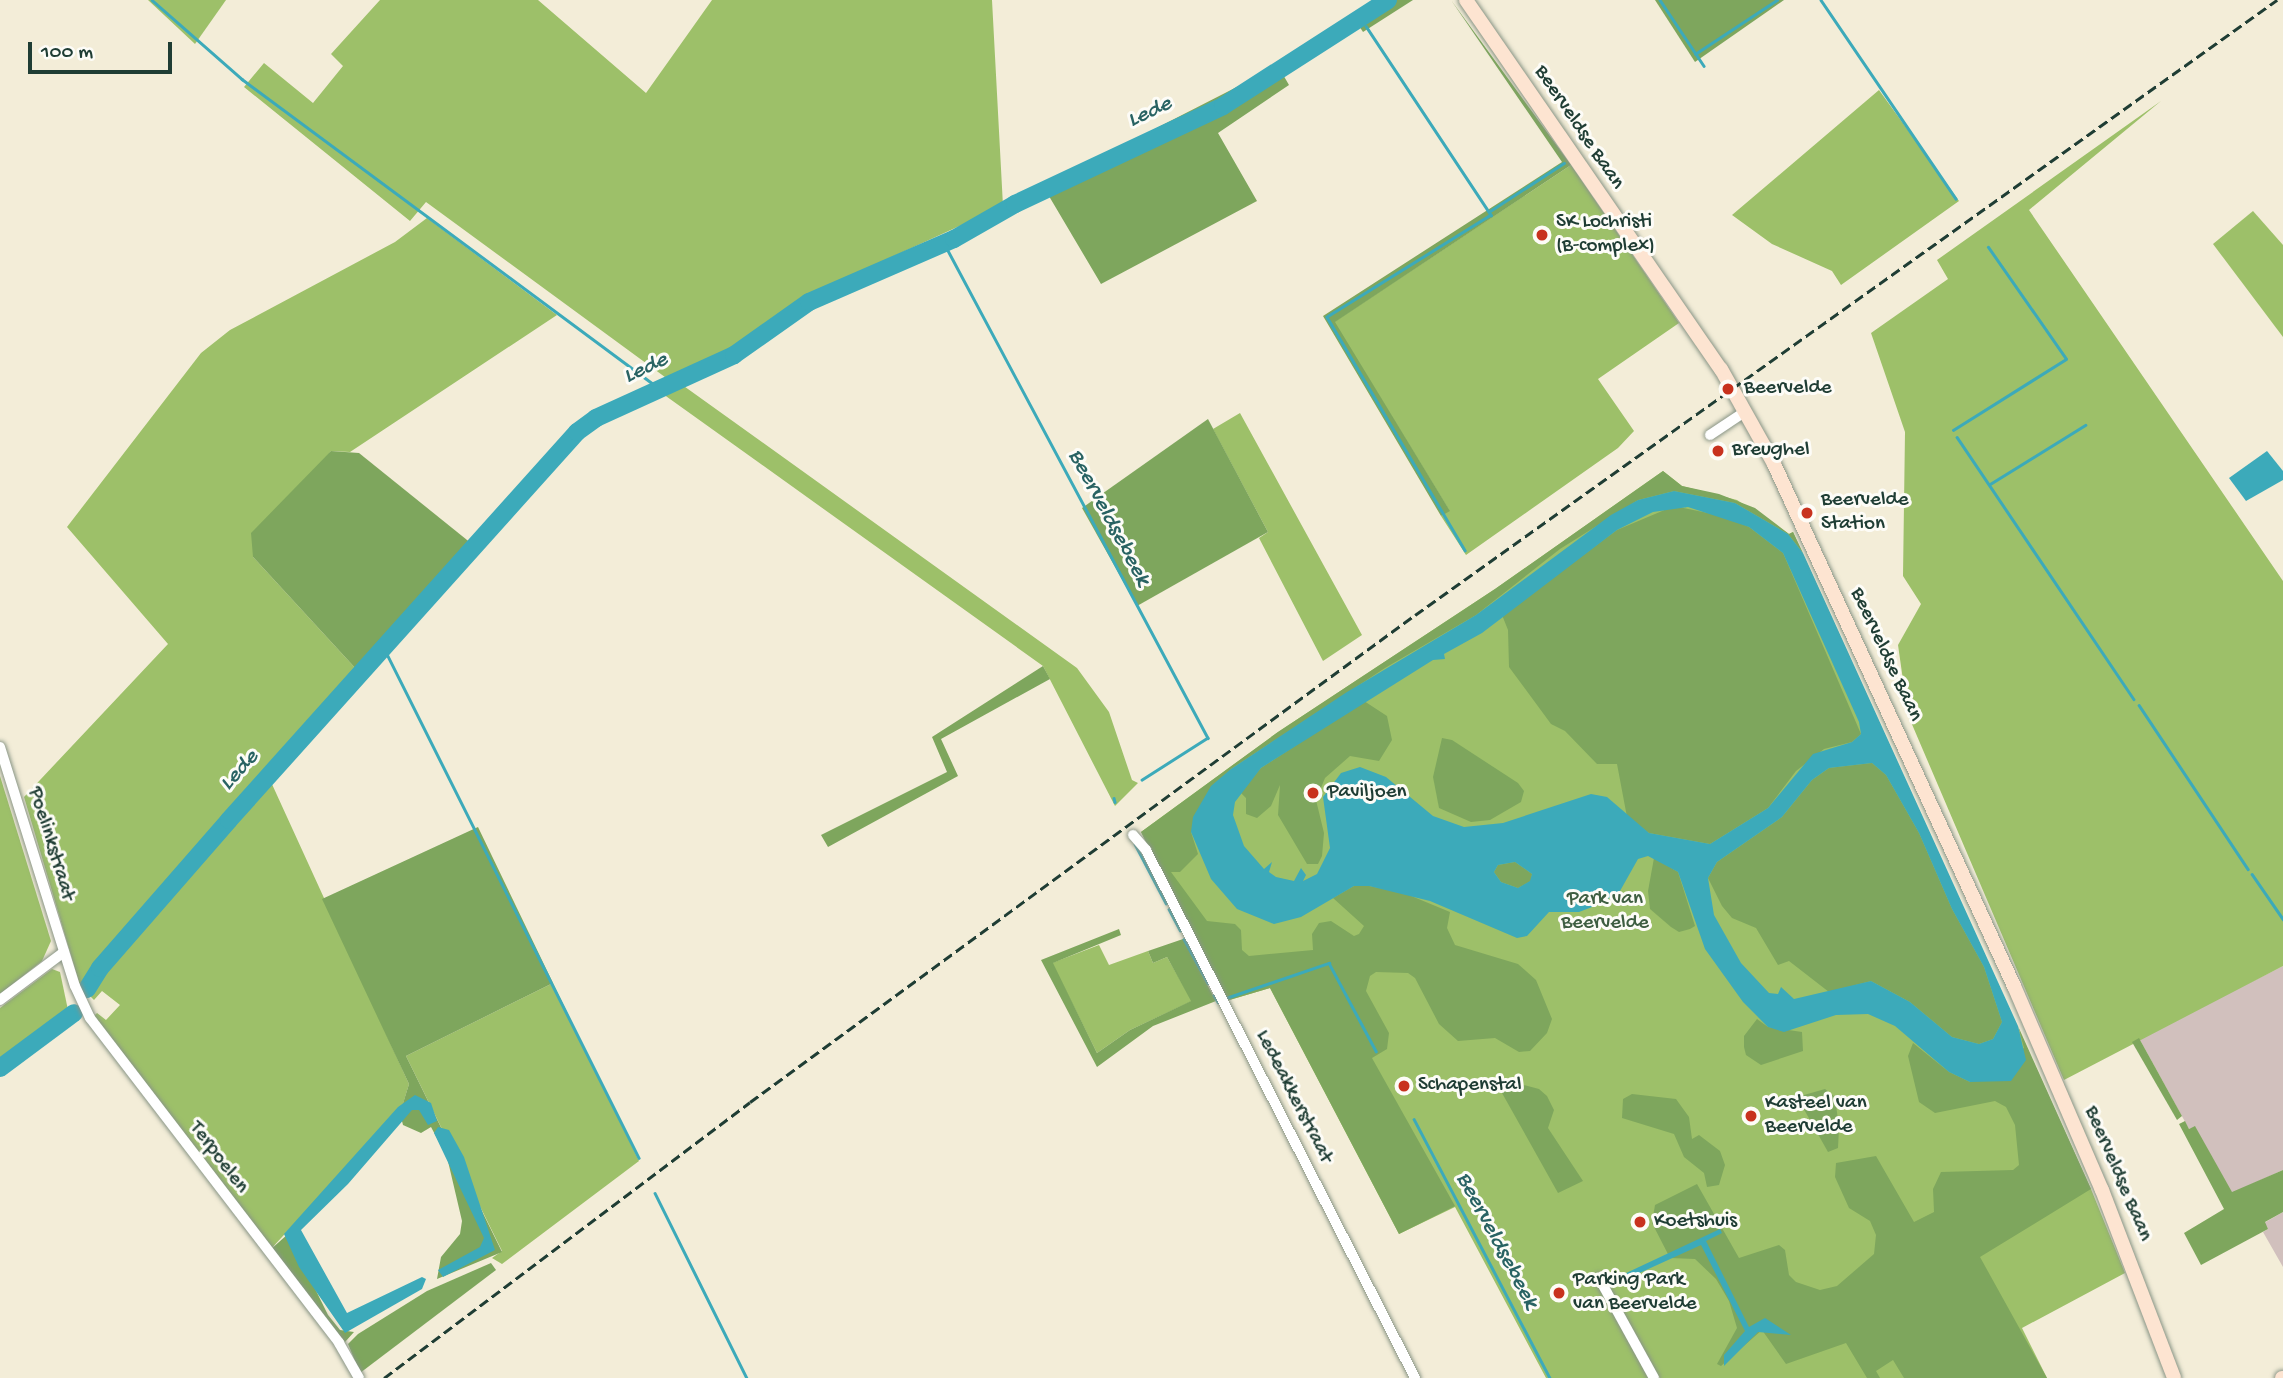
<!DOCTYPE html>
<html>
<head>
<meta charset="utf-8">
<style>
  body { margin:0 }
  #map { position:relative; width:2283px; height:1378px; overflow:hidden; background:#f3edd8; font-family:"Gochi Hand",sans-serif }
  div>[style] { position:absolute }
  .industrial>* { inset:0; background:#d1c0bd }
  .green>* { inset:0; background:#9dc069 }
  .forest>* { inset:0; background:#7ea65d }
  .water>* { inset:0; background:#3caaba }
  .stream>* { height:2.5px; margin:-1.25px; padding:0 1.25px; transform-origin:1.25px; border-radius:1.25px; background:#3caaba }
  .river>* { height:18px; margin:-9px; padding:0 9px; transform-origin:9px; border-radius:9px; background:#3caaba }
  .roads { filter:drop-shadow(0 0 2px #899586) drop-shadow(0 0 2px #899586) }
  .street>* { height:10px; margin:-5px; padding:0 5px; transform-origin:5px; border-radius:5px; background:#fff }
  .secondary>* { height:14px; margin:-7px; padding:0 7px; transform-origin:7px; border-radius:7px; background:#fde4d1 }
  .rail>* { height:2.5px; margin-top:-1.25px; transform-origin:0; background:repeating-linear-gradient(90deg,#1f3d34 0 10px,transparent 0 15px) }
  .dots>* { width:19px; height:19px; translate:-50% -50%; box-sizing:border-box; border:4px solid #fdfcf7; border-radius:50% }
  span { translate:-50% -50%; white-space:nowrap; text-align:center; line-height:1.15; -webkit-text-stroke:6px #fdfcf7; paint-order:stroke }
  .street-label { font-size:21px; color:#1f3d34 }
  .poi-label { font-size:21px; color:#1f3d34 }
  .left { translate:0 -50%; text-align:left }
  .park-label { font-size:21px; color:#3e5e41 }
  .water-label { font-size:23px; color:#296363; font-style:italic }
  .scale { position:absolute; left:28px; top:42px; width:144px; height:32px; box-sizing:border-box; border:4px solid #1f3d34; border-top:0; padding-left:9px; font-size:21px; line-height:24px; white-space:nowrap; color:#1f3d34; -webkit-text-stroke:5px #fdfcf7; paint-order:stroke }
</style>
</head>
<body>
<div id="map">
  <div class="industrial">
    <i style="clip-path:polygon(2283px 966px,2283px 1170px,2232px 1193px,2195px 1127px,2189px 1129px,2139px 1038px)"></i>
    <i style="clip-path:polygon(2283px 1212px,2283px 1267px,2263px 1232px,2268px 1229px,2264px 1223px)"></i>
  </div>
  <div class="green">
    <i style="clip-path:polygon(148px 0,226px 0,195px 44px)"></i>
    <i style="clip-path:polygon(380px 0,538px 0,646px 93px,712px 0,992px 0,1003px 206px,833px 284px,728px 352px,669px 380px,426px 202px,410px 221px,244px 87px,264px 63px,313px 103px,343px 66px,331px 54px)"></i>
    <i style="clip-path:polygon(1879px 90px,1959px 201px,1841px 285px,1832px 271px,1772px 244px,1732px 215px)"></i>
    <i style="clip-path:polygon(2161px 101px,2029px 210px,2283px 581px,2283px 966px,2064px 1080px,1908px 715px,1898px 645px,1921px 604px,1903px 576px,1905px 432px,1871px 333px,1948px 279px,1937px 260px)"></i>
    <i style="clip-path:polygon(1571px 165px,1679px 323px,1598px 379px,1634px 431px,1618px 448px,1466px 555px,1441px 516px,1449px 510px,1334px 322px)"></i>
    <i style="clip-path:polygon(2253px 211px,2283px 245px,2283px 337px,2213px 244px)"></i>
    <i style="clip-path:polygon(427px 218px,557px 315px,350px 452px,331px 451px,253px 557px,357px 670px,81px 989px,24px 797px,168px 644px,67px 527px,201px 353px,230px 330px,395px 242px)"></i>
    <i style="clip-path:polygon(681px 384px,1077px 668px,1109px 712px,1132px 780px,1138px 783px,1115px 806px,1043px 666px,663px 394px)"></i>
    <i style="clip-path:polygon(1240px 413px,1362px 635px,1323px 661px,1259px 538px,1268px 532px,1213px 429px)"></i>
    <i style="clip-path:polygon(1663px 471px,1682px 486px,1737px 500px,1789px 534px,1793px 532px,2091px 1189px,2125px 1273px,2022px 1328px,2047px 1378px,1546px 1378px,1455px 1207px,1399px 1234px,1270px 988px,1226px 1001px,1141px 832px,1278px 732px,1495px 589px)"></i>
    <i style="clip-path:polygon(0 776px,51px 941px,42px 961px,0 994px)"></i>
    <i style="clip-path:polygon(271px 782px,409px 1084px,402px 1107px,270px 1250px,93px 1017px,97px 1013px,106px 1020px,120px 1005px,102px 991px,94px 1000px,90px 996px,99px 977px)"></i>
    <i style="clip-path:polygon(1099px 945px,1109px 965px,1148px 951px,1153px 963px,1167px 957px,1192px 1001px,1130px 1030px,1097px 1053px,1052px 963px)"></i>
    <i style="clip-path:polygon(52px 969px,60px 972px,68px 1010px,0 1063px,0 1008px)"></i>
    <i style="clip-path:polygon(553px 983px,639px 1161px,502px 1264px,492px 1258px,502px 1251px,406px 1056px)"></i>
  </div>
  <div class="forest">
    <i style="clip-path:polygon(1382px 0,1413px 0,1363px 32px,1354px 18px)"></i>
    <i style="clip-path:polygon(1451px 0,1571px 165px,1335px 322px,1450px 511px,1441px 516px,1323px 316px,1562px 162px)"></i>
    <i style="clip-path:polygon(1655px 0,1784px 0,1695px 62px)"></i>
    <i style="clip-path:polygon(1278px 66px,1289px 85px,1218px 133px,1257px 201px,1101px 284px,1043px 186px)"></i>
    <i style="clip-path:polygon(1208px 419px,1268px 532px,1137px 606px,1082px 508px)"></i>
    <i style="clip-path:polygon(331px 451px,359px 453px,472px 544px,357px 670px,253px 557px,251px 533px)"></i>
    <i style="clip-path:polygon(1663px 471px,1682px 486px,1719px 494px,1755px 508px,1789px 534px,1793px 532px,1803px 553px,1788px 534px,1735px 503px,1674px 491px,1638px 500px,1560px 549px,1476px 615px,1385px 668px,1231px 769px,1191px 832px,1198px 854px,1180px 872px,1171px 872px,1207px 921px,1235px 924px,1241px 930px,1242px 950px,1249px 956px,1313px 950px,1312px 934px,1319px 923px,1331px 921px,1354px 936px,1359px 934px,1364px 926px,1333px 898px,1354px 886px,1369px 886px,1404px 893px,1450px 912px,1447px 928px,1455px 945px,1518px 964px,1536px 980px,1552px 1019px,1547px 1033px,1530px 1051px,1519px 1052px,1495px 1038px,1458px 1041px,1439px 1024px,1415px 978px,1408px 973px,1376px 972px,1370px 976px,1366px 991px,1389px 1033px,1387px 1049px,1372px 1058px,1455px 1206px,1399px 1234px,1270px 988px,1226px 1001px,1141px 832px,1278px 732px,1495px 589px)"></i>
    <i style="clip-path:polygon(1674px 506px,1727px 517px,1749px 527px,1783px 553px,1861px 734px,1852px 742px,1824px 749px,1796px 771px,1768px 808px,1710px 844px,1649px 833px,1627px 817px,1617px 764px,1597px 764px,1565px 731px,1551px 724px,1509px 667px,1508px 630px,1502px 615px,1617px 530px)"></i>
    <i style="clip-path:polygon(1043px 666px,1050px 679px,941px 739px,958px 776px,828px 847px,821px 835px,947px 772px,932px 737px)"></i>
    <i style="clip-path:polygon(1364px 701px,1387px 716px,1392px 740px,1379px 761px,1350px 756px,1325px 778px,1316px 800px,1324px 833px,1322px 856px,1318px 864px,1307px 864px,1278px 815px,1280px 785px,1271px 806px,1257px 818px,1246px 814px,1246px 798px,1240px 792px,1261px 768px)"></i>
    <i style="clip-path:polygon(1442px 738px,1452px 740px,1518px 783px,1524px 791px,1521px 802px,1490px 820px,1471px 822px,1439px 808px,1433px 777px)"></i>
    <i style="clip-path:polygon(1872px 763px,1886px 775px,1919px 833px,1952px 909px,1984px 967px,2002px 1022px,1993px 1039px,1979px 1044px,1952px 1037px,1910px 1002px,1871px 981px,1829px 992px,1789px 961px,1778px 965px,1756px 928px,1732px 918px,1722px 906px,1708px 878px,1717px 862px,1782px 817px,1812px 780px,1829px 768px)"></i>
    <i style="clip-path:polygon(478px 827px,553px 983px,406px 1056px,502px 1252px,437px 1279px,441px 1257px,460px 1234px,462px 1221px,447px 1157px,431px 1127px,421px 1133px,403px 1125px,400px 1113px,409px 1084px,322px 899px)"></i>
    <i style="clip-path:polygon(1654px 858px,1678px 872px,1695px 926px,1690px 929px,1679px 932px,1671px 927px,1650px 909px,1648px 891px)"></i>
    <i style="clip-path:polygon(1515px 862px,1532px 874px,1531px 881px,1518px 888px,1501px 882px,1494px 872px,1498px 865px)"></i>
    <i style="clip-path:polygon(1119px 929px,1121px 935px,1053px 963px,1097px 1053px,1130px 1030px,1191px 1001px,1167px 957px,1153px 963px,1148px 951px,1183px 939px,1216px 1001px,1153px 1026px,1097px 1067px,1041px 960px)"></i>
    <i style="clip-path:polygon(1757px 1019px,1768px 1027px,1802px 1032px,1803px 1051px,1761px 1065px,1746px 1055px,1744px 1047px,1744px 1036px)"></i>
    <i style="clip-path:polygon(2018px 1026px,2091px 1189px,1980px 1257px,2047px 1378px,1904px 1378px,1893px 1360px,1876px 1371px,1880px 1378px,1867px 1378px,1846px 1343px,1786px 1364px,1762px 1330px,1721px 1366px,1717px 1364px,1737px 1328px,1729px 1301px,1716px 1279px,1695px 1259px,1670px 1258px,1652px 1223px,1655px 1205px,1697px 1184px,1739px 1258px,1779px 1245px,1785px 1250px,1789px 1275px,1796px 1282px,1820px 1290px,1837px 1286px,1874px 1254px,1876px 1235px,1870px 1221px,1849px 1208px,1835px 1177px,1836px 1163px,1876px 1156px,1914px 1222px,1934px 1212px,1933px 1189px,1941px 1172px,2013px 1170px,2019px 1165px,2015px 1125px,2006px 1107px,1995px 1101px,1935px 1113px,1919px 1102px,1908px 1056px,1913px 1043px,1949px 1072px,1970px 1082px,2024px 1048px)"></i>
    <i style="clip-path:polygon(2139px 1038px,2182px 1116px,2177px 1120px,2132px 1042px)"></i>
    <i style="clip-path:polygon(1512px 1082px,1539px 1089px,1547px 1096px,1554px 1110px,1548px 1128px,1583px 1181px,1558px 1193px,1502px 1093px,1501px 1084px)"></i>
    <i style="clip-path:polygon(1825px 1089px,1835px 1097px,1839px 1128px,1838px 1148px,1828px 1152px,1797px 1097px)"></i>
    <i style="clip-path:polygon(1632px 1094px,1676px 1099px,1689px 1117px,1692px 1139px,1699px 1135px,1720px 1151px,1725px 1165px,1719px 1185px,1707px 1187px,1704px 1173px,1684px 1157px,1674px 1134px,1622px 1118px,1623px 1099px)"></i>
    <i style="clip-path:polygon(2185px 1121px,2189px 1129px,2195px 1126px,2232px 1192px,2283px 1170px,2283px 1212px,2265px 1222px,2268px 1229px,2201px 1265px,2184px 1233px,2224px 1209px,2179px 1124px)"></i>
    <i style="clip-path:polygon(288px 1234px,328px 1315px,340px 1330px,354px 1332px,345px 1342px,270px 1250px)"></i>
    <i style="clip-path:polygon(491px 1263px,496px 1270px,360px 1373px,348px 1344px,358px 1334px,427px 1291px)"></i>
  </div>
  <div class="water">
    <i style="clip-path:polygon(2267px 451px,2283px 471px,2283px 480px,2246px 501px,2229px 478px)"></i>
    <i style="clip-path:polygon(evenodd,1674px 491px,1735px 503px,1788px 534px,1803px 553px,2018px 1026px,2026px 1060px,2011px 1081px,1970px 1082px,1949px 1072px,1895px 1026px,1868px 1014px,1836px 1015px,1784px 1032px,1768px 1027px,1743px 1002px,1705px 949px,1678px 872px,1648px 856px,1638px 859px,1620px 891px,1600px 904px,1579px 912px,1549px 912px,1527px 936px,1517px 938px,1430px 901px,1369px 886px,1354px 886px,1301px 917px,1274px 924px,1237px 909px,1211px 879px,1191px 832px,1193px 817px,1211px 786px,1231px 769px,1347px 692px,1476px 615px,1611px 515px,1638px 500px,1674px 491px,1688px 507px,1749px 527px,1783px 553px,1859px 722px,1861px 734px,1852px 742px,1813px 754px,1768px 808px,1710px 844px,1649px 833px,1607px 797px,1591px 794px,1503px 823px,1464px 827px,1433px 816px,1386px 777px,1360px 767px,1341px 773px,1323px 797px,1330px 848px,1317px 874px,1303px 881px,1306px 875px,1301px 868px,1294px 881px,1276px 877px,1269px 872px,1272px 862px,1264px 869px,1244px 846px,1233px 815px,1235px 802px,1261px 768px,1433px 660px,1445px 659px,1444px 654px,1482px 633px,1617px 530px,1653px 512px,1688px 507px,1674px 491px,1872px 763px,1886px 775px,1919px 833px,1952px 909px,1984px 967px,2002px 1022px,1993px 1039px,1979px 1044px,1952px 1037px,1910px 1002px,1871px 981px,1794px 999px,1781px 987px,1778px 994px,1769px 993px,1741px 963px,1714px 915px,1708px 878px,1717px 862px,1782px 817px,1812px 780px,1829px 768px,1872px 763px,1674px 491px,1515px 862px,1532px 874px,1530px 881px,1518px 888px,1501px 882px,1494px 872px,1498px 865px,1515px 862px)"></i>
    <i style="clip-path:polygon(415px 1095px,431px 1103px,437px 1121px,428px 1125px,419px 1110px,412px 1110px,348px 1184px,301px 1230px,347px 1313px,422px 1277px,426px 1279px,422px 1289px,345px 1333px,299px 1267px,284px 1234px,398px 1107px)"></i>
    <i style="clip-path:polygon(438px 1127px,449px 1130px,464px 1157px,495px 1250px,443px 1277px,438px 1270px,480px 1247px,484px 1238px,434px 1133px)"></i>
    <i style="clip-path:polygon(1720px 1229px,1722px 1233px,1706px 1241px,1749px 1327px,1765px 1318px,1791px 1335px,1758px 1332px,1724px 1366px,1724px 1355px,1745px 1331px,1701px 1245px,1611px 1286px,1607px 1282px)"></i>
  </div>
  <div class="stream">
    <i style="left:152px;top:0;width:120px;rotate:41.3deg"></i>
    <i style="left:242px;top:79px;width:520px;rotate:36.56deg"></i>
    <i style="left:1660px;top:0;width:79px;rotate:56.3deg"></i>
    <i style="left:1821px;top:0;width:240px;rotate:55.8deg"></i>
    <i style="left:1366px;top:26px;width:227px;rotate:56.5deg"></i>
    <i style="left:1491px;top:215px;width:193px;rotate:148.1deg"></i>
    <i style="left:1327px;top:317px;width:271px;rotate:59.4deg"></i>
    <i style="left:1695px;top:54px;width:98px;rotate:-33.4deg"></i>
    <i style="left:1490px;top:211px;width:88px;rotate:-33deg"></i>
    <i style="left:944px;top:243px;width:561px;rotate:61.93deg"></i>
    <i style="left:1208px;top:738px;width:78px;rotate:147.5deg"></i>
    <i style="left:1953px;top:430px;width:133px;rotate:-32.1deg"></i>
    <i style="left:2066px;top:359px;width:136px;rotate:-124.9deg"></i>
    <i style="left:1957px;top:437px;width:316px;rotate:56deg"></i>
    <i style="left:1990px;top:484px;width:112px;rotate:-31.8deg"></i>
    <i style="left:384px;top:648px;width:570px;rotate:63.43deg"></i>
    <i style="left:2139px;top:705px;width:197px;rotate:56.4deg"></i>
    <i style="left:1114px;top:798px;width:4px;rotate:76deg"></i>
    <i style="left:1135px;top:844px;width:67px;rotate:62.3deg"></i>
    <i style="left:2252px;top:874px;width:55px;rotate:55.4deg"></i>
    <i style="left:1169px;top:909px;width:24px;rotate:62deg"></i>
    <i style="left:1184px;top:939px;width:50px;rotate:61.4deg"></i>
    <i style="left:1214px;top:995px;width:8px;rotate:60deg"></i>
    <i style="left:1226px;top:998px;width:109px;rotate:-18.8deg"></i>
    <i style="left:1329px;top:963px;width:100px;rotate:61.9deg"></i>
    <i style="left:1414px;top:1119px;width:293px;rotate:62.3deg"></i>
    <i style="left:655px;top:1193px;width:207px;rotate:63.6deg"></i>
  </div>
  <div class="river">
    <i style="left:87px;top:989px;width:25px;rotate:-58deg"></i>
    <i style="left:100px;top:968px;width:196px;rotate:-48.9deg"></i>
    <i style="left:229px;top:820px;width:521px;rotate:-48.11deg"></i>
    <i style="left:577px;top:432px;width:24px;rotate:-36deg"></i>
    <i style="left:596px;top:418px;width:152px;rotate:-24.5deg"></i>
    <i style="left:734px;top:355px;width:92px;rotate:-35.2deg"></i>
    <i style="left:809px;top:302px;width:158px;rotate:-23.5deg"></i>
    <i style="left:954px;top:239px;width:70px;rotate:-29.8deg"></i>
    <i style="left:1015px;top:204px;width:230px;rotate:-25.2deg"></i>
    <i style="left:1223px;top:106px;width:196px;rotate:-32.7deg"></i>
    <i style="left:0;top:1068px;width:92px;rotate:-36.6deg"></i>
  </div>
  <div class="roads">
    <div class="street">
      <i style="left:1710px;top:435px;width:43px;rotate:-33.7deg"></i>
      <i style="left:0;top:747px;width:250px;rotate:72.6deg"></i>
      <i style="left:75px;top:986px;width:35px;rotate:65deg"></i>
      <i style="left:90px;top:1018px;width:409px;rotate:52.5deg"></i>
      <i style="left:339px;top:1343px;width:40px;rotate:60.3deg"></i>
      <i style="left:1133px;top:835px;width:20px;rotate:49deg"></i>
      <i style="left:1146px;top:850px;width:593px;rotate:63deg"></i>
      <i style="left:0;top:1000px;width:80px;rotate:-36.9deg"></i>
      <i style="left:1599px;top:1278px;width:114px;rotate:61.2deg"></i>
    </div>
    <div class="secondary">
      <i style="left:1466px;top:0;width:449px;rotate:55.4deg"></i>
      <i style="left:1721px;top:369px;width:109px;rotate:60.8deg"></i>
      <i style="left:1774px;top:464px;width:575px;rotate:65.31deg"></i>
      <i style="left:2014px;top:986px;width:222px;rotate:66.7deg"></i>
      <i style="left:2102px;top:1190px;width:201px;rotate:69deg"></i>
      <i style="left:2282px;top:1378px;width:1px"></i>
    </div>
  </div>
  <div class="rail">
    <i style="left:384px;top:1378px;width:458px;rotate:-37deg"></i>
    <i style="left:750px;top:1102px;width:824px;rotate:-36.22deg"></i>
    <i style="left:1415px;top:615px;width:1059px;rotate:-35.51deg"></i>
  </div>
  <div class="dots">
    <i style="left:1542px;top:235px;background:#c8321e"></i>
    <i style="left:1728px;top:389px;background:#c8321e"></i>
    <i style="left:1718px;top:451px;background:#c8321e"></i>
    <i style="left:1807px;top:513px;background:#c8321e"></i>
    <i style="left:1313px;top:793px;background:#c8321e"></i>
    <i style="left:1404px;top:1086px;background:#c8321e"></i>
    <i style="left:1751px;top:1116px;background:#c8321e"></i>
    <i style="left:1640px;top:1222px;background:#c8321e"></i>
    <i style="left:1559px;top:1293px;background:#c8321e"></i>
  </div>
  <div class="street-label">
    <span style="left:1578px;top:128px;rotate:56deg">Beerveldse Baan</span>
    <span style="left:1885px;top:655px;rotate:65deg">Beerveldse Baan</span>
    <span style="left:50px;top:844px;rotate:73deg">Poelinkstraat</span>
    <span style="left:1293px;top:1097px;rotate:63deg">Ledeakkerstraat</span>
    <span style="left:218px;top:1158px;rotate:53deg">Terpoelen</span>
    <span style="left:2117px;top:1174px;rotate:67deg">Beerveldse Baan</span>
  </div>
  <div class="poi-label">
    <span class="left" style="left:1556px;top:235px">SK Lochristi<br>(B-complex)</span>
    <span class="left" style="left:1744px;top:389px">Beervelde</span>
    <span class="left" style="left:1732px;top:451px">Breughel</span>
    <span class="left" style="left:1821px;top:513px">Beervelde<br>Station</span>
    <span class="left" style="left:1327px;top:793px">Paviljoen</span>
    <span class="left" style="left:1418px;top:1086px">Schapenstal</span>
    <span class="left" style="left:1765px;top:1116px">Kasteel van<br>Beervelde</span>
    <span class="left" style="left:1654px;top:1222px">Koetshuis</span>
    <span class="left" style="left:1573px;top:1293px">Parking Park<br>van Beervelde</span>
  </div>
  <div class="park-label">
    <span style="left:1605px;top:912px">Park van<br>Beervelde</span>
  </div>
  <div class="water-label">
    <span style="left:1150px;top:113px;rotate:-25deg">Lede</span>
    <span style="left:646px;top:369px;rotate:-25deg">Lede</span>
    <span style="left:1108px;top:518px;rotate:62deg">Beerveldsebeek</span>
    <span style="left:240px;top:771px;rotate:-48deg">Lede</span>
    <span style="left:1496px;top:1241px;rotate:62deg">Beerveldsebeek</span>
  </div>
  <div class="scale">100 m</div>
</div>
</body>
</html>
